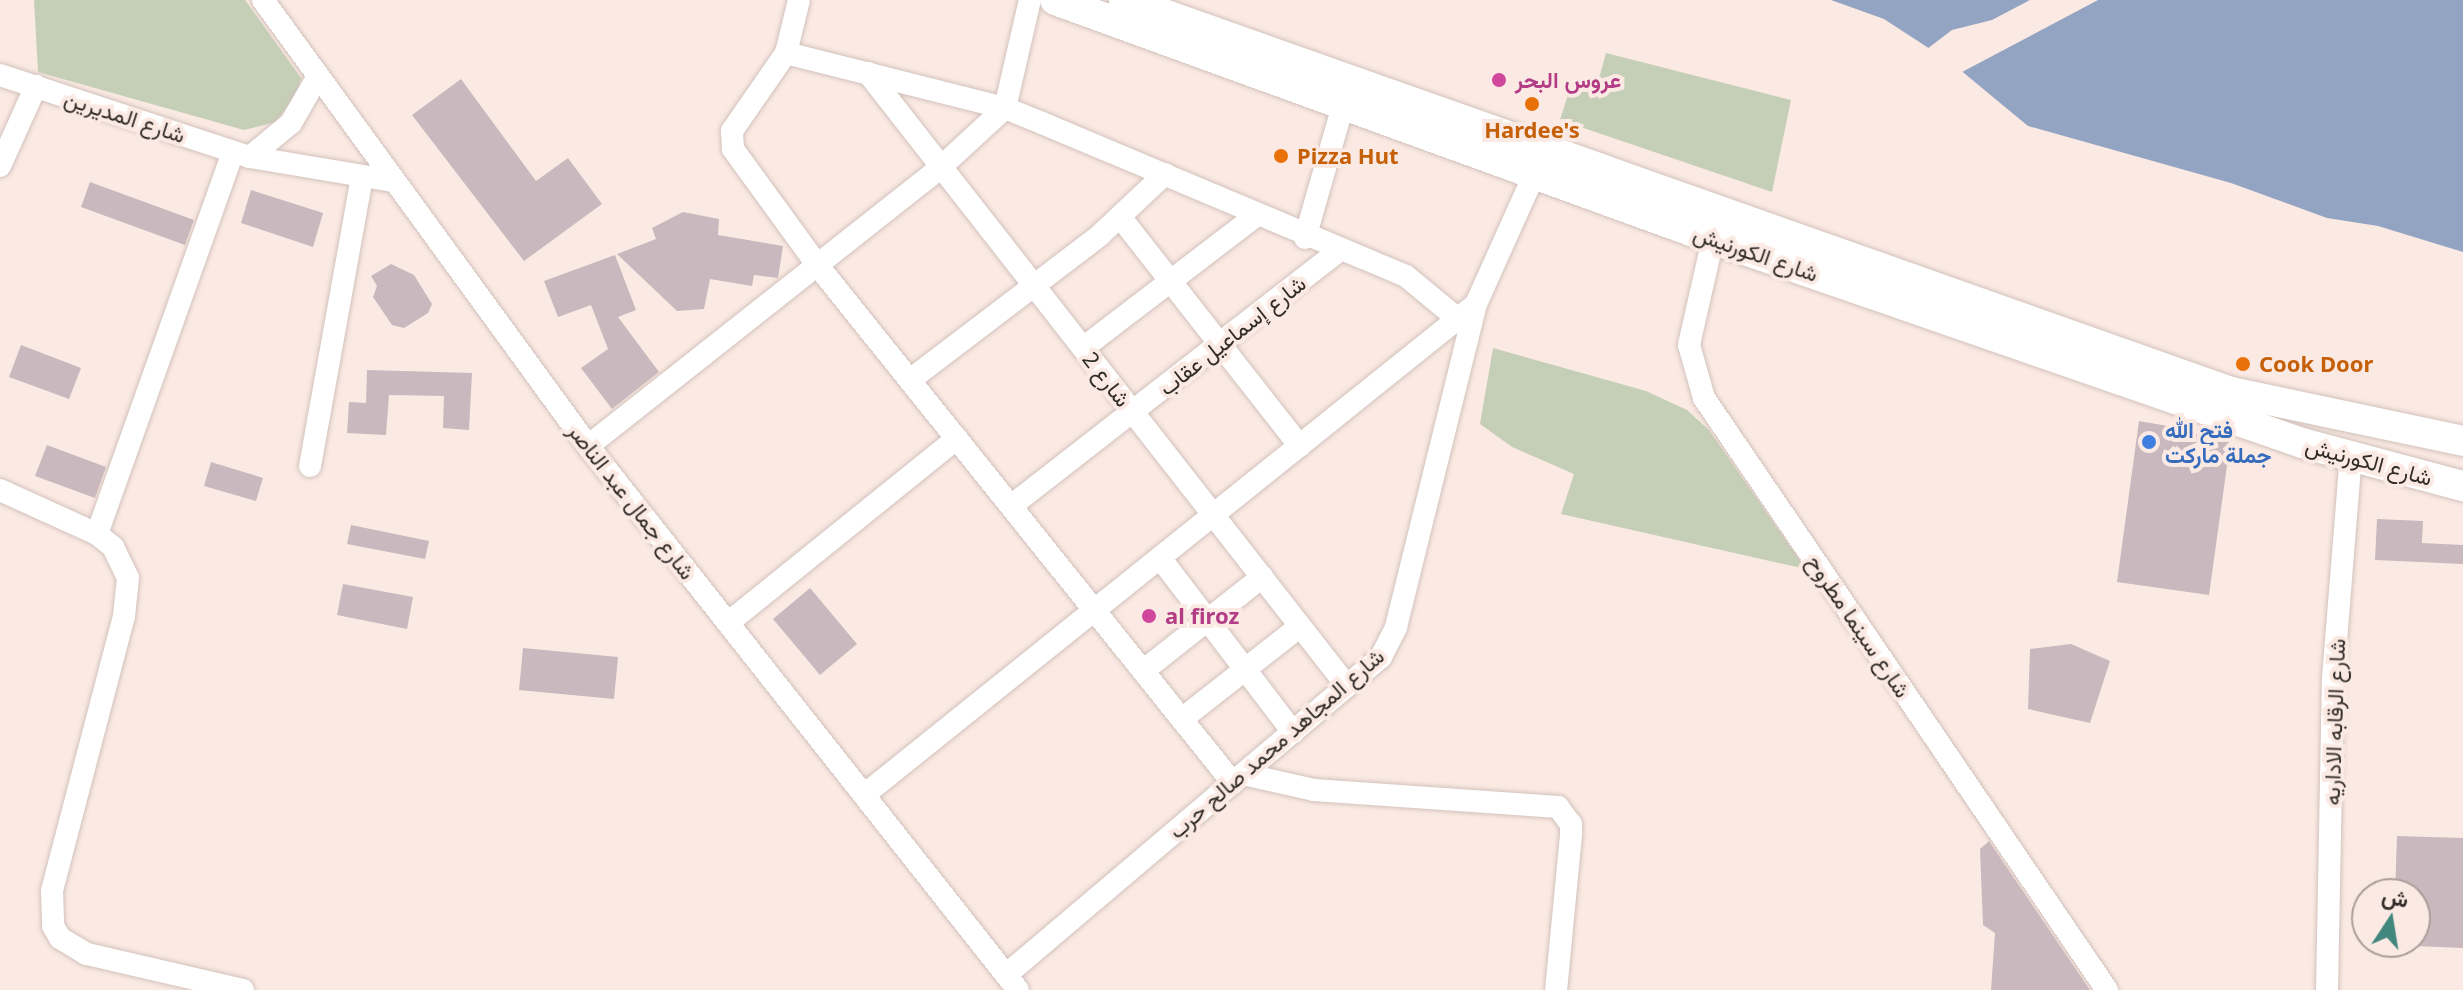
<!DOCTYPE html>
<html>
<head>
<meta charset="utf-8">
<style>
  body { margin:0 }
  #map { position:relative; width:2463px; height:990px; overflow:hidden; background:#fbeae3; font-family:"Noto Sans",Vazirmatn,sans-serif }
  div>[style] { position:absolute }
  .green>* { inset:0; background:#c5cfb7 }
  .water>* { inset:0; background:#93a4c3 }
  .pier>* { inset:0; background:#fbeae3 }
  .building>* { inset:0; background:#c9b8be }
  .roads { filter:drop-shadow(0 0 2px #d2c2bc) drop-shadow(0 0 2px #d2c2bc) }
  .street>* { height:22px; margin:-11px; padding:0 11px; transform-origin:11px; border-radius:11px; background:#fff }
  .secondary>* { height:30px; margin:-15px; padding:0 15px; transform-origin:15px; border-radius:15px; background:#fff }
  .dots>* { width:22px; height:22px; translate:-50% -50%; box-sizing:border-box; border:4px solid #fbeae3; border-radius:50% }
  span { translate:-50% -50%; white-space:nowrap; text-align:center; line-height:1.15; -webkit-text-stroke:8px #fbeae3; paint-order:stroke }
  .hotel-label { font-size:22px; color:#b23c85; font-weight:700 }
  .left { translate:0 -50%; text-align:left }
  .street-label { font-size:22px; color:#322c29 }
  .food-label { font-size:22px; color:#c56008; font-weight:700 }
  .shop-label { font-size:22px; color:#366cbe; font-weight:700 }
  .north { position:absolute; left:2351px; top:878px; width:80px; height:80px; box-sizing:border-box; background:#fbeae3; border:2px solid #ab9e99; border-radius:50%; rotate:12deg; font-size:22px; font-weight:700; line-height:32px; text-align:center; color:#322c29 }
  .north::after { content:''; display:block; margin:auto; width:28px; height:36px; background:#42877e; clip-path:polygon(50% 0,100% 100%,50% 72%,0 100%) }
</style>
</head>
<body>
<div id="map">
  <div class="green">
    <i style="clip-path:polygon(34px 0,245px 0,301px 78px,298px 91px,276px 122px,244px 130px,38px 72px)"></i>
    <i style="clip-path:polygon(1606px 53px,1791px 100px,1772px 192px,1560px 120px,1571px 85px,1583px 79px,1598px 82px)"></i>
    <i style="clip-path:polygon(1493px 348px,1646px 391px,1687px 410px,1709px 430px,1806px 569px,1561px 514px,1574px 474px,1512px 447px,1480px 424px)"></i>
  </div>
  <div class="water">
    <i style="clip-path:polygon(1831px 0,2463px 0,2463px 252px,2378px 226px,2327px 218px,2231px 183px,2028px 126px,1953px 64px,1884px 19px)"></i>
  </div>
  <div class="pier">
    <i style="clip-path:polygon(2030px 0,2098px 0,1962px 72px,1927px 49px,1952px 30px,1992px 20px)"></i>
  </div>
  <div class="building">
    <i style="clip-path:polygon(461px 79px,536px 181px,568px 158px,602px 204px,524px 261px,412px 115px)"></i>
    <i style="clip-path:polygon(90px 182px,194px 220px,185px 245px,81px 207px)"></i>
    <i style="clip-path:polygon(251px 190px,323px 213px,313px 247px,241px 223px)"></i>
    <i style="clip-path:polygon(683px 212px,719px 219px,718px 235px,783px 246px,778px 278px,754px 275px,752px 286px,710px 279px,704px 309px,677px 311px,617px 254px,656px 239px,652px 228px)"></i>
    <i style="clip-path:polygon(615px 255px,636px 310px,618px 317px,659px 372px,612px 409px,581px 368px,608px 349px,591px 305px,558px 317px,544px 281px)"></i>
    <i style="clip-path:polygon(391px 264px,414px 275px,432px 304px,428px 313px,404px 328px,392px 325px,373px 297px,377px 286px,371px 276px)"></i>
    <i style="clip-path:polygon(21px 345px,81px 368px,69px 399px,9px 377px)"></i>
    <i style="clip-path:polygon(367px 370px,472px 373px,469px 430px,443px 428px,444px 396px,389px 395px,386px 435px,347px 433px,349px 402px,366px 403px)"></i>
    <i style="clip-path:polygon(2139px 421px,2231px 437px,2209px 595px,2117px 582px)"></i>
    <i style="clip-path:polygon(47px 445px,106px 467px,95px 498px,35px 476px)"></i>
    <i style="clip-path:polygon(211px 462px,263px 478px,256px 501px,204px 486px)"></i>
    <i style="clip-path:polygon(2377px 519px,2423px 521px,2422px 543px,2463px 545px,2463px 564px,2375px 560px)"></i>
    <i style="clip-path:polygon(351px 525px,429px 541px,425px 559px,347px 544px)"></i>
    <i style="clip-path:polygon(343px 584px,413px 597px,407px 629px,337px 615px)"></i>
    <i style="clip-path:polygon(810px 588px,857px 644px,820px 675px,773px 619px)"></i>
    <i style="clip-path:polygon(2071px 644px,2110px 661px,2090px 723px,2028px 709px,2030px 649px)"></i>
    <i style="clip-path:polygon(523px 648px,618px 657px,614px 699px,519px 690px)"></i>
    <i style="clip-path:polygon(2397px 836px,2463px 838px,2463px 948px,2415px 946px,2415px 894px,2395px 894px)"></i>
    <i style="clip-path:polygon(1989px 841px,2090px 990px,1991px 990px,1995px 933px,1983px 925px,1980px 849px)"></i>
  </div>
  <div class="roads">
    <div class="street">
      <i style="left:263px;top:0;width:552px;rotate:53.92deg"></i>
      <i style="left:588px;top:446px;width:693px;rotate:51.68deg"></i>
      <i style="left:799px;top:0;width:55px;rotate:103.8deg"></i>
      <i style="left:786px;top:53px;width:95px;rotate:124.7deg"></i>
      <i style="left:732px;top:131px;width:18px;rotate:87deg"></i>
      <i style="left:733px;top:149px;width:145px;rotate:54deg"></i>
      <i style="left:818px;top:266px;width:663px;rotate:51.25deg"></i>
      <i style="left:786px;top:53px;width:226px;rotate:14.1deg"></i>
      <i style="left:1005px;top:108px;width:40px;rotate:22deg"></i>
      <i style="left:1042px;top:123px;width:395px;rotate:22.8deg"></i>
      <i style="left:1406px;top:276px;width:67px;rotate:39.6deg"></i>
      <i style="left:868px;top:73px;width:778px;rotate:52deg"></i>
      <i style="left:0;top:75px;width:263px;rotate:18.2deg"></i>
      <i style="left:250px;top:157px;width:146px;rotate:9.5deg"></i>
      <i style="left:250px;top:157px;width:53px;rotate:-39.7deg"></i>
      <i style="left:291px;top:123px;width:54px;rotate:-60.1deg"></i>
      <i style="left:0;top:166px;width:88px;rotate:-65.8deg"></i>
      <i style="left:1121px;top:218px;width:290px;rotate:51.9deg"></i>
      <i style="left:1305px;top:238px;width:141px;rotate:-74deg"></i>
      <i style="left:1713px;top:239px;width:109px;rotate:102.8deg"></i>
      <i style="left:1689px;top:345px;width:55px;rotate:74.2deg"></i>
      <i style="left:1704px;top:398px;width:716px;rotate:55.76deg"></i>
      <i style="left:1083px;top:348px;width:219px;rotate:-37.4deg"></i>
      <i style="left:910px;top:380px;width:239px;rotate:-37.3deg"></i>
      <i style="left:1100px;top:235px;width:89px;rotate:-43.2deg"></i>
      <i style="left:588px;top:446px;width:450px;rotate:-38.3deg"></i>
      <i style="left:941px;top:167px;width:87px;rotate:-42.7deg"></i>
      <i style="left:1005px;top:108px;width:111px;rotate:-77deg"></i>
      <i style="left:310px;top:466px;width:294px;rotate:-79.8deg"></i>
      <i style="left:0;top:490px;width:107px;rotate:24.4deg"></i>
      <i style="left:97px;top:534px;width:21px;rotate:39deg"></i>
      <i style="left:113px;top:547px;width:34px;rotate:64deg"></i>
      <i style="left:128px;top:578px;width:38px;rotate:96deg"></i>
      <i style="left:124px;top:616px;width:284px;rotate:104.7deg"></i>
      <i style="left:52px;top:891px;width:35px;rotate:88deg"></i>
      <i style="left:53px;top:926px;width:14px;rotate:60deg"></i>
      <i style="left:60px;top:938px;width:31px;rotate:31deg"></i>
      <i style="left:87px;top:954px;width:160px;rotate:13deg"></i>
      <i style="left:1011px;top:506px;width:415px;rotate:-37.9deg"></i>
      <i style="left:97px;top:534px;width:405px;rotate:-70.4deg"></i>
      <i style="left:1161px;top:559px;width:218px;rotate:52.7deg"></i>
      <i style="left:728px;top:623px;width:294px;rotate:-38.9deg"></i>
      <i style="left:1143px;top:671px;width:152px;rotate:-38.3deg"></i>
      <i style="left:1182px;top:719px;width:150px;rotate:-38.2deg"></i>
      <i style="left:1243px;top:774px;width:73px;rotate:12.7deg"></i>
      <i style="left:1314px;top:790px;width:245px;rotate:4deg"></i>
      <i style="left:1558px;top:807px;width:21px;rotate:53deg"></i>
      <i style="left:1571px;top:824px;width:11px;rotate:90deg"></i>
      <i style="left:1571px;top:835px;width:156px;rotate:95.5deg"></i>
      <i style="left:864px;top:795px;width:785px;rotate:-38.74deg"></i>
      <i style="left:1006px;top:975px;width:492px;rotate:-40.3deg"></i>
      <i style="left:1381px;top:657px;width:34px;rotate:-63deg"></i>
      <i style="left:1396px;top:627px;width:333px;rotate:-76.1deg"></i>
      <i style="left:1476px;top:304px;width:144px;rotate:-65.8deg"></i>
      <i style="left:2327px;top:990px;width:312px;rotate:-88.9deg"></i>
      <i style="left:2333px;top:678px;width:225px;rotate:-85.4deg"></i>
    </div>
    <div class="secondary">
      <i style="left:1055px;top:0;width:700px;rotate:19.96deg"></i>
      <i style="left:1713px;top:239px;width:623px;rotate:19.1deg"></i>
      <i style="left:2302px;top:443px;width:167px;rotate:15deg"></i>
      <i style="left:1124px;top:0;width:1174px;rotate:19.5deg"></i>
      <i style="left:2231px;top:392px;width:237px;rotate:11.9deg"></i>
    </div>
  </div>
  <div class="dots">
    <i style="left:1499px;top:80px;background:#d1479c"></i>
    <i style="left:1532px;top:104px;background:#e8710a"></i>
    <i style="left:1281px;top:156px;background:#e8710a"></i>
    <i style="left:2243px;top:364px;background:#e8710a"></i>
    <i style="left:2149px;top:442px;background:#3f7fe0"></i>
    <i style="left:1149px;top:616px;background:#d1479c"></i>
  </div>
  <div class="hotel-label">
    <span class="left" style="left:1515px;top:80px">عروس البحر</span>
    <span class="left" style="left:1165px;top:616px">al firoz</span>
  </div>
  <div class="street-label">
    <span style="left:125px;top:116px;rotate:18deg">شارع المديرين</span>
    <span style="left:1756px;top:253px;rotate:19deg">شارع الكورنيش</span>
    <span style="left:1232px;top:335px;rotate:-38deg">شارع إسماعيل عقاب</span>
    <span style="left:1107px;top:379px;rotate:52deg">شارع 2</span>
    <span style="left:2369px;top:461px;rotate:15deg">شارع الكورنيش</span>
    <span style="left:632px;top:501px;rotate:52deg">شارع جمال عبد الناصر</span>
    <span style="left:1859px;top:626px;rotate:56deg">شارع سينما مطروح</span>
    <span style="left:2334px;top:722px;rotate:-88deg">شارع الرقابه الاداريه</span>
    <span style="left:1276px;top:743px;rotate:-41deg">شارع المجاهد محمد صالح حرب</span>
  </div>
  <div class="food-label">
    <span style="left:1532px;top:130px">Hardee's</span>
    <span class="left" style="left:1297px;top:156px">Pizza Hut</span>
    <span class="left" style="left:2259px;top:364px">Cook Door</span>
  </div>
  <div class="shop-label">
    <span class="left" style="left:2165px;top:442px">فتح الله<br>جملة ماركت</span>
  </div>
  <div class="north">ش</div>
</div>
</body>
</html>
